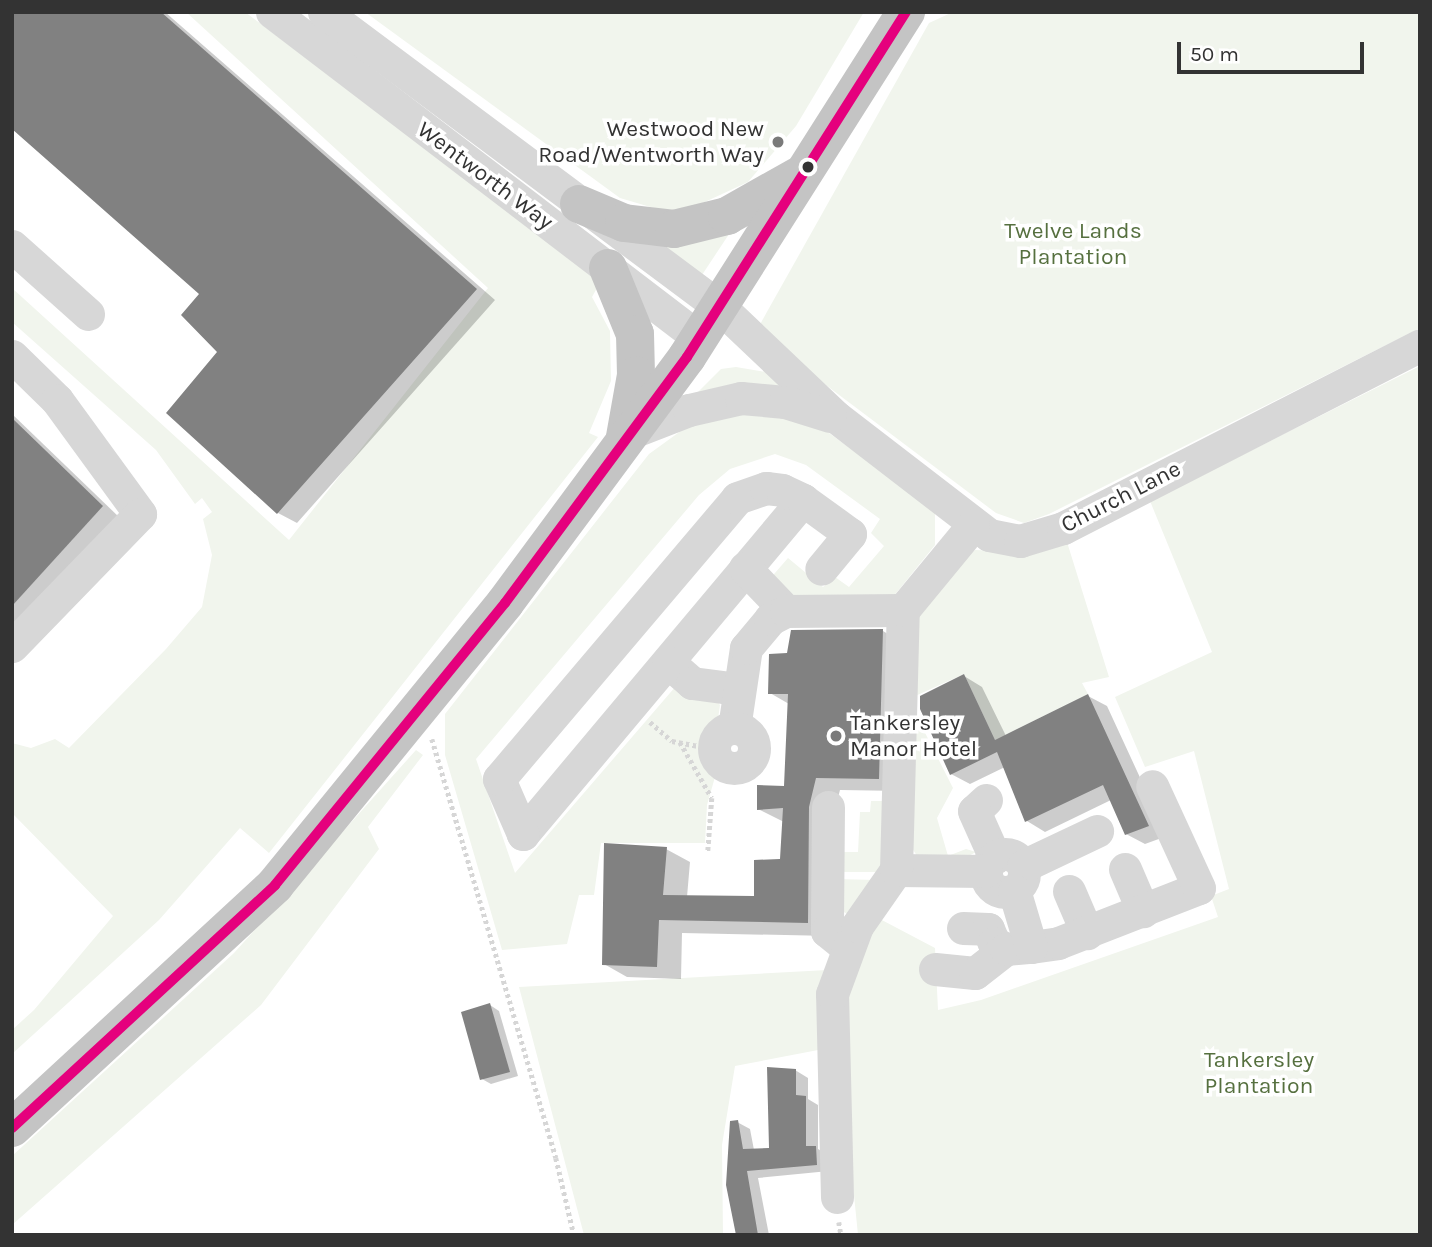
<!DOCTYPE html>
<html>
<head>
<meta charset="utf-8">
<style>
  body { margin:0 }
  #map { position:relative; width:1432px; height:1247px; overflow:hidden; background:#fff; font-family:Karla,sans-serif }
  div>[style] { position:absolute }
  .green>* { inset:0; background:#f1f5ed }
  .shadow>* { inset:0; background:#0003 }
  .building>* { inset:0; background:#818181 }
  .path>* { height:4.5px; margin-top:-2.25px; transform-origin:0; background:repeating-linear-gradient(90deg,#d6d6d6 0 3.5px,transparent 0 7px) }
  .minor>* { height:33px; margin:-16.5px; padding:0 16.5px; transform-origin:16.5px; border-radius:16.5px; background:#d7d7d7 }
  .minor>.ring { margin:-16.5px; padding:0; box-sizing:content-box; background:none; border:33px solid #d7d7d7; border-radius:50% }
  .highway>* { height:38px; margin:-19px; padding:0 19px; transform-origin:19px; border-radius:19px; background:#c4c4c4 }
  .bus-1>* { height:10px; margin:-5px; padding:0 5px; transform-origin:5px; border-radius:5px; background:#e5007d }
  .dots>* { width:19px; height:19px; translate:-50% -50%; box-sizing:border-box; border:4px solid #fff; border-radius:50% }
  span { translate:-50% -50%; white-space:nowrap; text-align:center; line-height:1.15; -webkit-text-stroke:7px #fff; paint-order:stroke }
  .poi-label { font-size:23px; color:#333 }
  .right { translate:-100% -50%; text-align:right }
  .left { translate:0 -50%; text-align:left }
  .street-label { font-size:23px; color:#333 }
  .park-label { font-size:23px; color:#56703f }
  .frame { position:absolute; inset:0; border:14px solid #333; pointer-events:none }
  .scale { position:absolute; left:1177px; top:42px; width:187px; height:32px; box-sizing:border-box; border:4px solid #333; border-top:0; padding-left:9px; font-size:21px; line-height:24px; white-space:nowrap; color:#333; -webkit-text-stroke:5px #fff; paint-order:stroke }
</style>
</head>
<body>
<div id="map">
  <div class="green">
    <i style="clip-path:polygon(186px 12px,245px 12px,533px 229px,608px 268px,592px 297px,610px 331px,611px 381px,589px 433px,598px 437px,269px 853px,240px 828px,159px 920px,12px 1054px,12px 1030px,34px 1010px,113px 916px,12px 813px,12px 743px,31px 748px,55px 739px,69px 748px,166px 649px,202px 607px,212px 555px,203px 519px,212px 512px,202px 498px,195px 504px,156px 450px,12px 322px,12px 288px,289px 540px,488px 288px)"></i>
    <i style="clip-path:polygon(365px 12px,864px 12px,796px 126px,748px 182px,694px 207px,664px 211px,620px 198px)"></i>
    <i style="clip-path:polygon(953px 12px,1420px 12px,1420px 328px,1049px 514px,1024px 523px,996px 513px,782px 352px,758px 328px,929px 23px)"></i>
    <i style="clip-path:polygon(739px 219px,702px 275px,651px 236px)"></i>
    <i style="clip-path:polygon(1420px 366px,1420px 1235px,858px 1235px,839px 1046px,735px 1066px,722px 1145px,723px 1235px,584px 1235px,519px 987px,846px 969px,878px 918px,935px 948px,938px 1010px,981px 1000px,1218px 917px,1211px 896px,1229px 889px,1194px 751px,1145px 767px,1115px 697px,1212px 652px,1150px 501px)"></i>
    <i style="clip-path:polygon(736px 367px,778px 374px,802px 392px,698px 392px,721px 369px)"></i>
    <i style="clip-path:polygon(724px 413px,806px 420px,829px 433px,935px 510px,935px 545px,893px 597px,793px 601px,768px 581px,788px 558px,823px 587px,835px 577px,849px 587px,884px 546px,871px 533px,880px 519px,806px 465px,775px 454px,730px 469px,699px 495px,476px 759px,515px 873px,676px 686px,714px 697px,720px 705px,718px 719px,704px 735px,707px 762px,715px 777px,707px 805px,705px 843px,601px 843px,594px 895px,579px 895px,567px 944px,502px 950px,445px 755px,445px 714px,649px 454px,689px 425px)"></i>
    <i style="clip-path:polygon(1067px 542px,1109px 677px,1082px 683px,1088px 694px,995px 740px,964px 674px,913px 697px,915px 620px,956px 561px,975px 550px,1032px 552px)"></i>
    <i style="clip-path:polygon(912px 707px,953px 788px,937px 818px,948px 856px,966px 849px,976px 852px,959px 861px,917px 856px,907px 840px)"></i>
    <i style="clip-path:polygon(416px 750px,423px 755px,368px 827px,379px 849px,261px 1005px,12px 1225px,12px 1156px,234px 953px)"></i>
    <i style="clip-path:polygon(871px 801px,887px 801px,881px 872px,834px 872px,834px 852px,858px 852px,860px 812px,870px 812px)"></i>
    <i style="clip-path:polygon(834px 879px,877px 880px,847px 914px,838px 908px)"></i>
  </div>
  <div class="shadow">
    <i style="clip-path:polygon(12px 12px,165px 12px,495px 300px,297px 523px,278px 513px,168px 413px,220px 352px,201px 294px)"></i>
    <i style="clip-path:polygon(12px 414px,120px 518px,12px 635px)"></i>
    <i style="clip-path:polygon(883px 631px,906px 645px,902px 791px,840px 790px,832px 821px,831px 936px,682px 933px,681px 979px,627px 977px,604px 964px,666px 849px,690px 862px,687px 897px,755px 898px,782px 861px,784px 822px,758px 809px,785px 787px,789px 704px,770px 693px,788px 655px)"></i>
    <i style="clip-path:polygon(964px 676px,982px 687px,1006px 736px,1088px 696px,1107px 706px,1167px 836px,1145px 844px,1126px 834px,1111px 800px,1045px 832px,1027px 821px,1005px 767px,970px 784px,951px 774px)"></i>
    <i style="clip-path:polygon(490px 1005px,499px 1011px,518px 1076px,491px 1084px,482px 1079px)"></i>
    <i style="clip-path:polygon(795px 1070px,808px 1078px,808px 1099px,818px 1105px,818px 1149px,828px 1155px,829px 1171px,758px 1178px,769px 1235px,737px 1235px,737px 1122px,750px 1129px,754px 1150px,771px 1149px)"></i>
  </div>
  <div class="building">
    <i style="clip-path:polygon(12px 12px,161px 12px,477px 289px,277px 514px,166px 413px,217px 352px,181px 315px,199px 294px,12px 129px)"></i>
    <i style="clip-path:polygon(12px 418px,103px 506px,12px 606px)"></i>
    <i style="clip-path:polygon(883px 629px,879px 779px,816px 778px,809px 807px,808px 923px,659px 920px,657px 967px,602px 965px,604px 843px,667px 847px,663px 895px,754px 896px,754px 860px,780px 859px,783px 808px,757px 810px,757px 785px,784px 786px,788px 694px,768px 694px,769px 654px,787px 653px,791px 630px)"></i>
    <i style="clip-path:polygon(964px 674px,995px 740px,1088px 694px,1149px 826px,1125px 835px,1103px 785px,1025px 822px,997px 752px,950px 775px,920px 709px,920px 696px)"></i>
    <i style="clip-path:polygon(490px 1003px,510px 1072px,480px 1080px,461px 1012px)"></i>
    <i style="clip-path:polygon(767px 1067px,796px 1069px,796px 1095px,806px 1096px,806px 1146px,816px 1146px,817px 1165px,747px 1171px,758px 1235px,736px 1235px,726px 1185px,730px 1121px,738px 1120px,743px 1149px,769px 1148px)"></i>
  </div>
  <div class="path">
    <i style="left:650px;top:722px;width:29px;rotate:41deg"></i>
    <i style="left:672px;top:741px;width:43px;rotate:10.8deg"></i>
    <i style="left:432px;top:739px;width:437px;rotate:73.5deg"></i>
    <i style="left:556px;top:1158px;width:79px;rotate:76.8deg"></i>
    <i style="left:680px;top:742px;width:64px;rotate:60.3deg"></i>
    <i style="left:712px;top:798px;width:53px;rotate:94.3deg"></i>
    <i style="left:839px;top:1222px;width:13px;rotate:81deg"></i>
  </div>
  <div class="minor">
    <i style="left:272px;top:12px;width:537px;rotate:37.36deg"></i>
    <i style="left:324px;top:12px;width:494px;rotate:36.7deg"></i>
    <i style="left:720px;top:307px;width:160px;rotate:43.5deg"></i>
    <i style="left:836px;top:417px;width:193px;rotate:37.6deg"></i>
    <i style="left:989px;top:535px;width:32px;rotate:11deg"></i>
    <i style="left:1020px;top:541px;width:45px;rotate:-16.8deg"></i>
    <i style="left:1063px;top:528px;width:401px;rotate:-27.1deg"></i>
    <i style="left:12px;top:246px;width:102px;rotate:41.8deg"></i>
    <i style="left:12px;top:356px;width:63px;rotate:44.4deg"></i>
    <i style="left:57px;top:400px;width:141px;rotate:53.9deg"></i>
    <i style="left:140px;top:514px;width:184px;rotate:134.1deg"></i>
    <i style="left:635px;top:431px;width:58px;rotate:-21.3deg"></i>
    <i style="left:689px;top:410px;width:53px;rotate:-13deg"></i>
    <i style="left:741px;top:398px;width:44px;rotate:5.2deg"></i>
    <i style="left:785px;top:402px;width:47px;rotate:17.3deg"></i>
    <i style="left:803px;top:500px;width:436px;rotate:130deg"></i>
    <i style="left:523px;top:834px;width:60px;rotate:-113.6deg"></i>
    <i style="left:499px;top:779px;width:368px;rotate:-49.7deg"></i>
    <i style="left:737px;top:498px;width:31px;rotate:-19deg"></i>
    <i style="left:766px;top:488px;width:16px;rotate:7deg"></i>
    <i style="left:782px;top:490px;width:23px;rotate:25deg"></i>
    <i style="left:803px;top:500px;width:58px;rotate:35.9deg"></i>
    <i style="left:850px;top:534px;width:45px;rotate:129.6deg"></i>
    <i style="left:745px;top:568px;width:59px;rotate:46.4deg"></i>
    <i style="left:668px;top:662px;width:32px;rotate:41deg"></i>
    <i style="left:692px;top:683px;width:45px;rotate:7.6deg"></i>
    <i style="left:734px;top:728px;width:81px;rotate:-81.5deg"></i>
    <i style="left:746px;top:648px;width:38px;rotate:-50deg"></i>
    <i style="left:770px;top:619px;width:18px;rotate:-27deg"></i>
    <i style="left:786px;top:611px;width:117px;rotate:-0.5deg"></i>
    <i class="ring" style="left:714px;top:728px;width:7px;height:7px"></i>
    <i style="left:986px;top:800px;width:16px;rotate:137deg"></i>
    <i style="left:974px;top:811px;width:51px;rotate:65.9deg"></i>
    <i style="left:828px;top:807px;width:124px;rotate:90.5deg"></i>
    <i style="left:827px;top:931px;width:26px;rotate:39deg"></i>
    <i class="ring" style="left:986px;top:854px;width:5px;height:5px"></i>
    <i style="left:1023px;top:866px;width:82px;rotate:-25.3deg"></i>
    <i style="left:1125px;top:869px;width:46px;rotate:66.8deg"></i>
    <i style="left:896px;top:870px;width:90px;rotate:0.6deg"></i>
    <i style="left:1069px;top:891px;width:46px;rotate:66.8deg"></i>
    <i style="left:963px;top:928px;width:25px;rotate:2deg"></i>
    <i style="left:988px;top:929px;width:15px;rotate:67deg"></i>
    <i style="left:994px;top:943px;width:13px;rotate:27deg"></i>
    <i style="left:1031px;top:947px;width:27px;rotate:-8deg"></i>
    <i style="left:1058px;top:943px;width:151px;rotate:-21.3deg"></i>
    <i style="left:1199px;top:888px;width:112px;rotate:-114.7deg"></i>
    <i style="left:935px;top:969px;width:40px;rotate:5.7deg"></i>
    <i style="left:975px;top:973px;width:39px;rotate:-38deg"></i>
    <i style="left:1006px;top:949px;width:25px;rotate:-5deg"></i>
    <i style="left:1031px;top:947px;width:59px;rotate:-106.6deg"></i>
    <i style="left:837px;top:1197px;width:203px;rotate:-91.4deg"></i>
    <i style="left:832px;top:994px;width:72px;rotate:-69.8deg"></i>
    <i style="left:857px;top:926px;width:68px;rotate:-55.1deg"></i>
    <i style="left:896px;top:870px;width:260px;rotate:-88.5deg"></i>
    <i style="left:903px;top:610px;width:110px;rotate:-50.5deg"></i>
  </div>
  <div class="highway">
    <i style="left:579px;top:204px;width:49px;rotate:22.9deg"></i>
    <i style="left:624px;top:223px;width:50px;rotate:6.8deg"></i>
    <i style="left:674px;top:229px;width:55px;rotate:-13.8deg"></i>
    <i style="left:727px;top:216px;width:81px;rotate:-29.4deg"></i>
    <i style="left:608px;top:268px;width:71px;rotate:67.8deg"></i>
    <i style="left:635px;top:334px;width:41px;rotate:88.6deg"></i>
    <i style="left:636px;top:375px;width:63px;rotate:100.1deg"></i>
    <i style="left:12px;top:1128px;width:358px;rotate:-42.7deg"></i>
    <i style="left:275px;top:885px;width:364px;rotate:-50.8deg"></i>
    <i style="left:505px;top:603px;width:306px;rotate:-53.5deg"></i>
    <i style="left:687px;top:357px;width:409px;rotate:-57.6deg"></i>
  </div>
  <div class="bus-1">
    <i style="left:12px;top:1128px;width:358px;rotate:-42.7deg"></i>
    <i style="left:275px;top:885px;width:364px;rotate:-50.8deg"></i>
    <i style="left:505px;top:603px;width:306px;rotate:-53.5deg"></i>
    <i style="left:687px;top:357px;width:409px;rotate:-57.6deg"></i>
  </div>
  <div class="dots">
    <i style="left:778px;top:142px;background:#7a7a7a"></i>
    <i style="left:808px;top:167px;background:#333"></i>
    <i style="left:836px;top:736px;background:#7a7a7a"></i>
  </div>
  <div class="poi-label">
    <span class="right" style="left:764px;top:142px">Westwood New<br>Road/Wentworth Way</span>
    <span class="left" style="left:850px;top:736px">Tankersley<br>Manor Hotel</span>
  </div>
  <div class="street-label">
    <span style="left:485px;top:176px;rotate:37deg">Wentworth Way</span>
    <span style="left:1121px;top:497px;rotate:-27deg">Church Lane</span>
  </div>
  <div class="park-label">
    <span style="left:1073px;top:244px">Twelve Lands<br>Plantation</span>
    <span style="left:1259px;top:1073px">Tankersley<br>Plantation</span>
  </div>
  <div class="frame"></div>
  <div class="scale">50 m</div>
</div>
</body>
</html>
